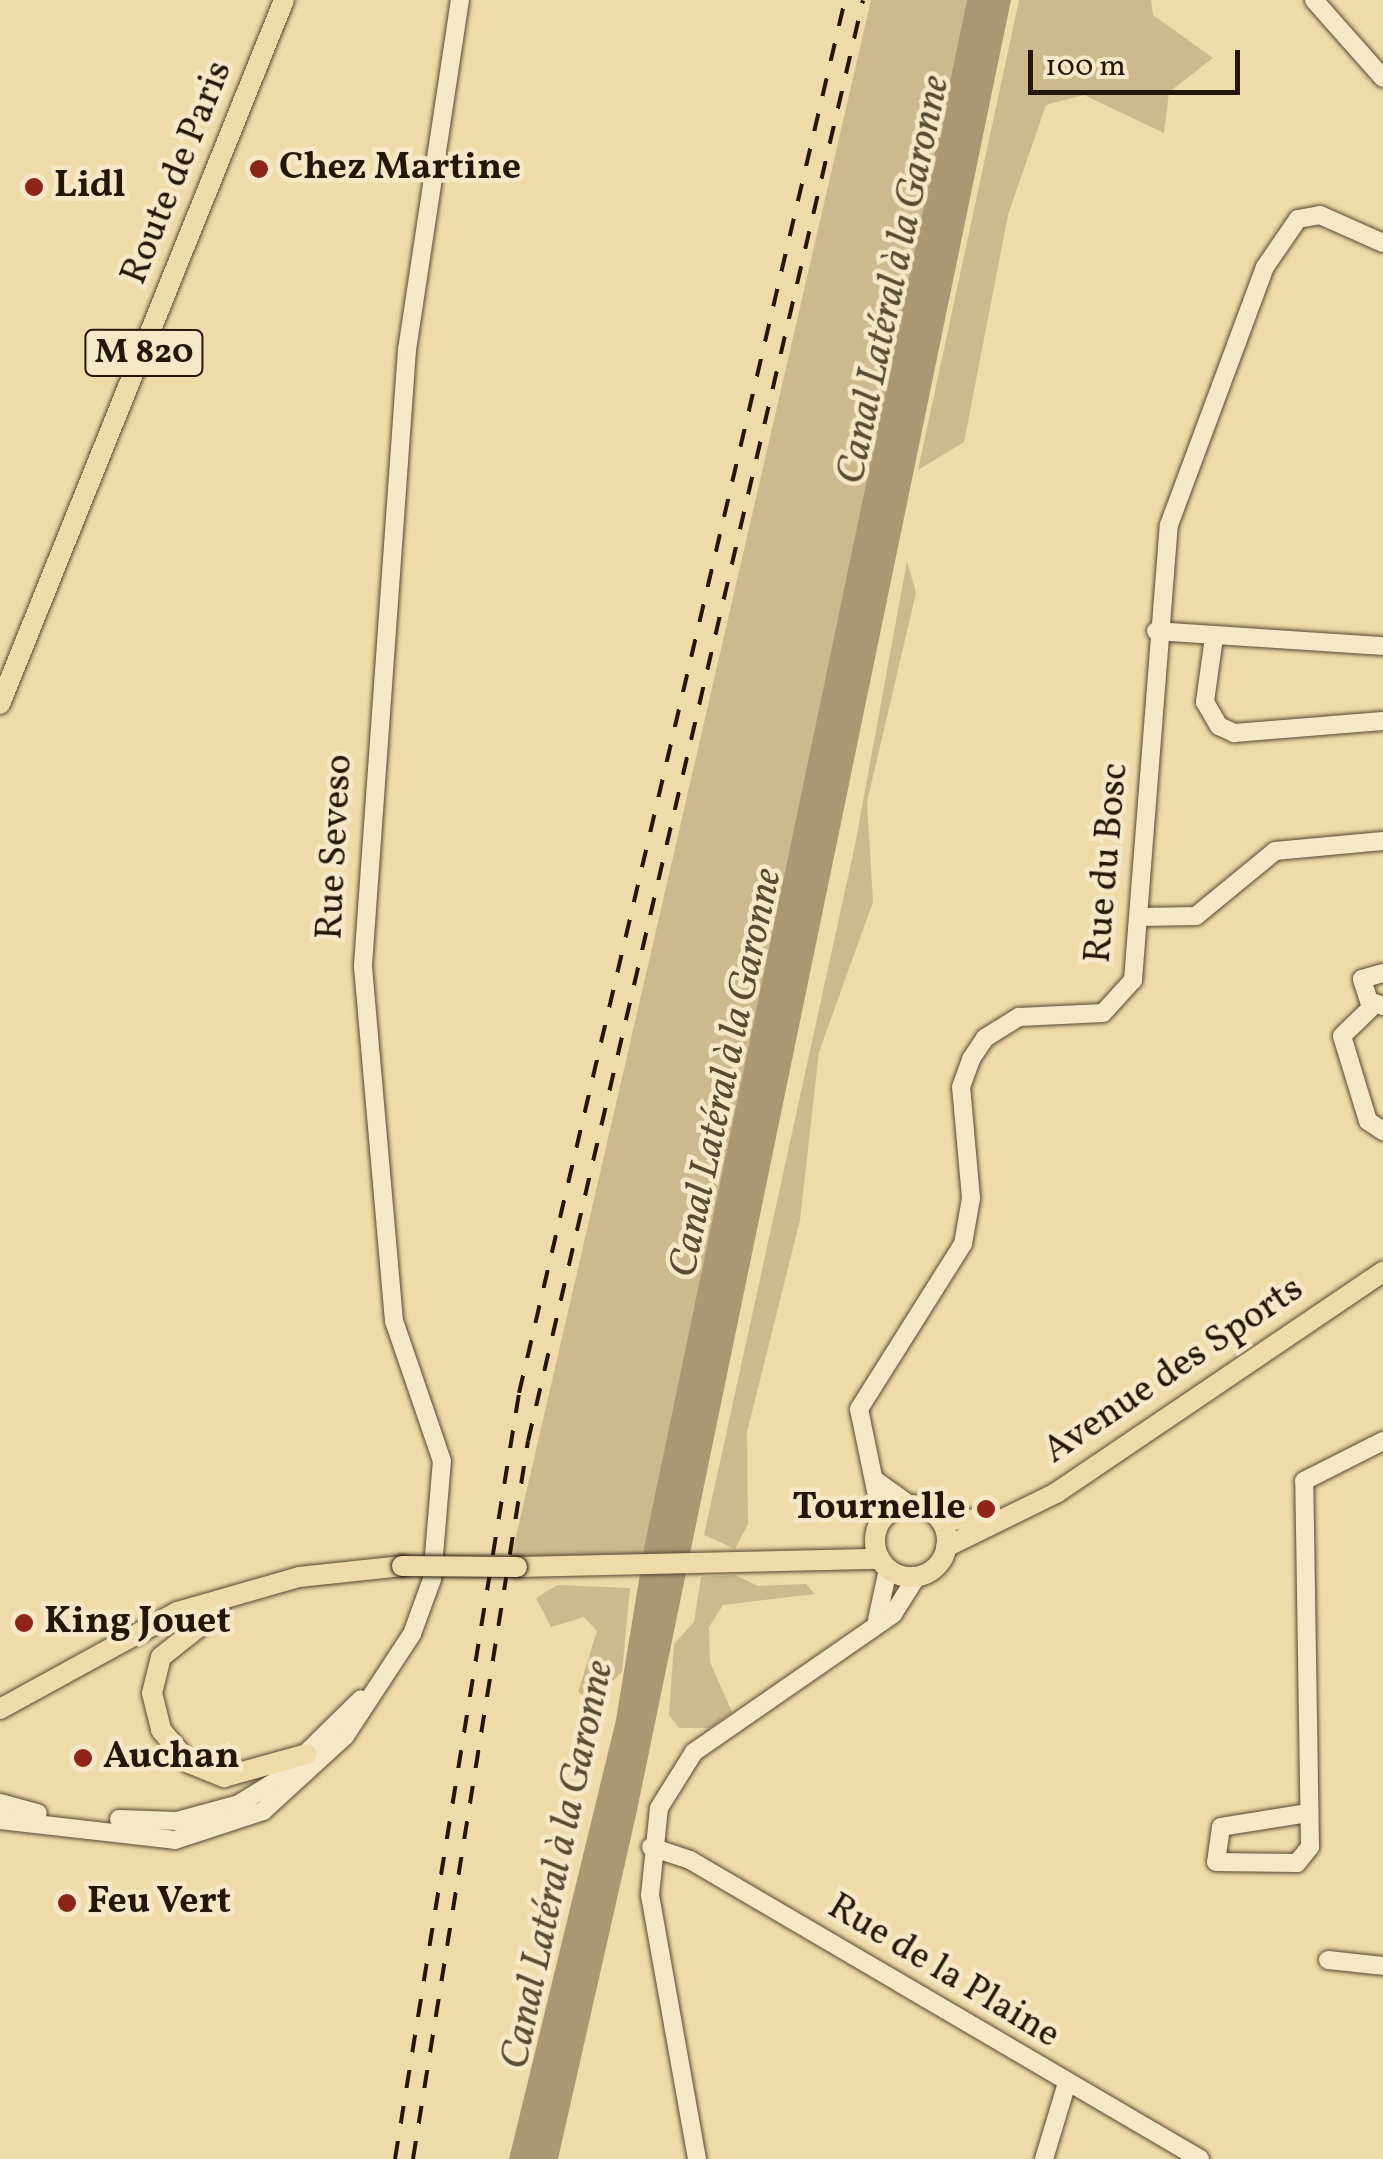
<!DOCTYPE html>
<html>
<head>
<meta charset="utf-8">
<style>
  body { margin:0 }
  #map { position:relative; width:1383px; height:2159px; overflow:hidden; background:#eedba9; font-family:Vollkorn,serif }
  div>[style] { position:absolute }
  .green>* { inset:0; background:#ccba8e }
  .water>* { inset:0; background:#a99872 }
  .roads { filter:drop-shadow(0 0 2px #564830) drop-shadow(0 0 2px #564830) }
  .minor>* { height:18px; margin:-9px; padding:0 9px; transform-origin:9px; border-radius:9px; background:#f4e8c7 }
  .major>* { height:20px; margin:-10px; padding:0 10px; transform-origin:10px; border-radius:10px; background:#eedba9 }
  .major>.ring { margin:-10px; padding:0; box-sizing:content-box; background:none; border:20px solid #eedba9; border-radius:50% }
  .rail>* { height:4px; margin-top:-2px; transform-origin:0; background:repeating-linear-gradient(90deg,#241708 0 18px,transparent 0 36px) }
  .bridges { filter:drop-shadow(0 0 2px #241708) drop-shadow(0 0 2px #241708) }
  .major-bridge>* { height:20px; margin:-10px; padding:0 10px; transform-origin:10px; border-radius:10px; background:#eedba9 }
  .dots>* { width:28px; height:28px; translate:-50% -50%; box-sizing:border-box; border:5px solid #f4e8c7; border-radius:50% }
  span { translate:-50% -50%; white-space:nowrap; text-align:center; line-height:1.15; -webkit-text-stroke:9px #f4e8c7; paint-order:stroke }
  .shield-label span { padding:2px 8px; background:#f4e8c7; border:2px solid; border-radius:8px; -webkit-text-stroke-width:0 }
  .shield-label { font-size:35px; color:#241708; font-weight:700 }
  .poi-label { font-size:38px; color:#241708; font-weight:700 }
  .left { translate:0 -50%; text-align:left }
  .right { translate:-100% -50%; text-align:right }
  .street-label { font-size:38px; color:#241708 }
  .water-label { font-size:40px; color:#594b32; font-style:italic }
  .scale { position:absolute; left:1028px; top:50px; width:212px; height:45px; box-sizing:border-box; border:5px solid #241708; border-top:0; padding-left:12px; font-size:30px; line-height:35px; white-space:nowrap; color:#241708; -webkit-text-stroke:8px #f4e8c7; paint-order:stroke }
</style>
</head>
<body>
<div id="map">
  <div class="green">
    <i style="clip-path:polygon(871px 0,967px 0,642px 1566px,509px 1567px)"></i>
    <i style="clip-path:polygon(1019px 0,1151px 0,1153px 15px,1213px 58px,1169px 92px,1164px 133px,1084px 95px,1046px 105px,1008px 215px,964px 442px,918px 470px)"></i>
    <i style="clip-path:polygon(907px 561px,916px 593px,867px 802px,873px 902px,819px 1052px,800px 1220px,747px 1432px,748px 1524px,735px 1549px,704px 1535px,855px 845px)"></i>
    <i style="clip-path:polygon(735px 1575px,758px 1586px,806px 1584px,815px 1594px,723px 1605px,709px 1627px,710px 1662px,732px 1712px,710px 1728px,679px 1728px,669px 1715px,674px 1644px,694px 1622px,701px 1577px)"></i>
    <i style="clip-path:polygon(557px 1585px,630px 1588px,622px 1672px,592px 1701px,578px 1692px,597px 1631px,584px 1617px,551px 1627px,536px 1598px)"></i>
  </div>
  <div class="water">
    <i style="clip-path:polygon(967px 0,1011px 0,636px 1815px,558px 2159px,509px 2159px,616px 1720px,645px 1543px)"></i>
  </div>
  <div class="roads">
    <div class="minor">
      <i style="left:1314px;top:0;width:104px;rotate:48.5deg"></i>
      <i style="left:1156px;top:631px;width:227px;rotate:3.8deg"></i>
      <i style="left:1214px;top:637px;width:66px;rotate:97.9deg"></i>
      <i style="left:1205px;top:702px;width:28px;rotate:60deg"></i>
      <i style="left:1219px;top:726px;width:17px;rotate:25deg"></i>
      <i style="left:1234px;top:733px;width:149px;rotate:-4.6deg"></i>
      <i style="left:1141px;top:917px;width:55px;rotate:-1deg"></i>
      <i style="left:1196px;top:916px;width:102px;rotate:-39.4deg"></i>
      <i style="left:1275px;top:851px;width:108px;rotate:-5.3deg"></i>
      <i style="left:1375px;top:1004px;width:46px;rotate:135.9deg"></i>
      <i style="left:1342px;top:1036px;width:89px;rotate:73deg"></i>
      <i style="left:1368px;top:1121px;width:18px;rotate:34deg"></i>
      <i style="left:1383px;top:1006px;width:15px;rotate:-160deg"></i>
      <i style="left:1369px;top:1001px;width:23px;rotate:-108deg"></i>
      <i style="left:1362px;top:979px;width:22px;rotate:-16deg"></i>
      <i style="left:875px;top:1480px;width:43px;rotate:35.5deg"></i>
      <i style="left:882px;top:1520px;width:113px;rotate:-101.7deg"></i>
      <i style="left:859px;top:1409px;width:195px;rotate:-57.8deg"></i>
      <i style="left:963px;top:1244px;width:47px;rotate:-80.1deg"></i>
      <i style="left:971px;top:1198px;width:111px;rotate:-95.1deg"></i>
      <i style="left:961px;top:1087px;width:30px;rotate:-70deg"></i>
      <i style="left:971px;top:1059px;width:25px;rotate:-56deg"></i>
      <i style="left:985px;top:1038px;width:40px;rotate:-32deg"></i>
      <i style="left:1019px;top:1017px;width:84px;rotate:-2.7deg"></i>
      <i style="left:1103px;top:1013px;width:45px;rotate:-47.7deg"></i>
      <i style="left:1133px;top:980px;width:456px;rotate:-85.5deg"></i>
      <i style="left:1169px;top:525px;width:275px;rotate:-69.6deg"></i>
      <i style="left:1265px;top:267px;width:58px;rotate:-55.5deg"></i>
      <i style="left:1298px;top:219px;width:22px;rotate:-10deg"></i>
      <i style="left:1320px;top:215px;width:69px;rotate:24deg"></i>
      <i style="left:877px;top:1620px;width:52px;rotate:-77.8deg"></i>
      <i style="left:0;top:1803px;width:39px;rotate:15deg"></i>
      <i style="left:1308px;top:1813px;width:88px;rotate:170.9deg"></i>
      <i style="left:1221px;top:1827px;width:35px;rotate:98deg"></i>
      <i style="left:1216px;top:1862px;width:81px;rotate:0.7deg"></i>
      <i style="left:1297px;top:1863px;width:21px;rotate:-51deg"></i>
      <i style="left:1310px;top:1847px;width:366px;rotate:-90.9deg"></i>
      <i style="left:1304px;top:1481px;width:89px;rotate:-26.9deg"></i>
      <i style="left:119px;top:1819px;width:58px;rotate:2deg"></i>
      <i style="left:177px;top:1821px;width:64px;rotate:-15.3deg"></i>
      <i style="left:239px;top:1804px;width:49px;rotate:-31.8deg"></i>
      <i style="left:281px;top:1778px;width:112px;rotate:-44.6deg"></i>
      <i style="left:0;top:1820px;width:176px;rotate:6.5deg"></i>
      <i style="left:175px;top:1840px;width:93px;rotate:-18.2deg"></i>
      <i style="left:263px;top:1811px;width:111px;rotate:-42.4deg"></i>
      <i style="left:345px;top:1736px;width:122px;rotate:-56.7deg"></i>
      <i style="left:412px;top:1634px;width:59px;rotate:-70deg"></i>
      <i style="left:432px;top:1579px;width:118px;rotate:-85.2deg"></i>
      <i style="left:442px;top:1461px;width:148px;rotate:-108.9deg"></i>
      <i style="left:394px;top:1321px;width:357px;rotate:-95deg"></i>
      <i style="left:363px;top:965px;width:617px;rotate:-85.91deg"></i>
      <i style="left:407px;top:350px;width:354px;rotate:-81.4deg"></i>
      <i style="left:651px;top:1847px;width:41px;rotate:18.4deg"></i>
      <i style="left:690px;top:1860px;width:591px;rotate:30.38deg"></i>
      <i style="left:1328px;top:1960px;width:55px;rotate:6.2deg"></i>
      <i style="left:697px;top:2159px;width:268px;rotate:-100.1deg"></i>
      <i style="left:650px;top:1895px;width:87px;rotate:-84.1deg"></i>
      <i style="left:659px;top:1808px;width:66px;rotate:-58deg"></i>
      <i style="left:694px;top:1752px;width:242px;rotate:-34.7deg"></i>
      <i style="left:893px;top:1614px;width:45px;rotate:-57.7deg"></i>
      <i style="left:1044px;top:2159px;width:79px;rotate:-73.2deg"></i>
    </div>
    <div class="major">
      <i style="left:0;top:704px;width:759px;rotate:-68.03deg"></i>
      <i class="ring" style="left:875px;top:1505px;width:52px;height:52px"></i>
      <i style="left:940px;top:1520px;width:58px;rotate:-1deg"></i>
      <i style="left:946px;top:1547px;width:123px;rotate:-26.1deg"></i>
      <i style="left:1056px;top:1493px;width:395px;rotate:-34.1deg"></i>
      <i style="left:517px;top:1567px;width:363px;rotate:-1.3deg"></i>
      <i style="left:219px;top:1611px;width:74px;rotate:141.6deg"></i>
      <i style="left:161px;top:1657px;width:37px;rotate:104deg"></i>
      <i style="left:152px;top:1693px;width:38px;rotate:76deg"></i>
      <i style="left:161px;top:1730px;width:43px;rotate:49.7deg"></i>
      <i style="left:189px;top:1763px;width:38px;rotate:22deg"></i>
      <i style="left:224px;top:1777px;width:86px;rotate:-15.5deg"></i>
      <i style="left:0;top:1709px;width:202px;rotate:-28.7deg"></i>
      <i style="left:177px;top:1612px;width:127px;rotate:-16deg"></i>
      <i style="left:299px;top:1577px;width:104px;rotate:-6.1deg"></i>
    </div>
  </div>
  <div class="rail">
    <i style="left:395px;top:2159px;width:776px;rotate:-80.8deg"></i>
    <i style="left:519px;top:1393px;width:1431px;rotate:-76.83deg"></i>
    <i style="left:413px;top:2159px;width:727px;rotate:-80.9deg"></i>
    <i style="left:528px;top:1441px;width:1479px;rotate:-76.91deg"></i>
  </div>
  <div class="bridges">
    <div class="major-bridge">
      <i style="left:402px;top:1566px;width:115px;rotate:0.5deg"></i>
    </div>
  </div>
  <div class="dots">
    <i style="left:259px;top:169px;background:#8f2418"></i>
    <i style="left:34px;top:187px;background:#8f2418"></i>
    <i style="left:986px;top:1509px;background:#8f2418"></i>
    <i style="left:24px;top:1623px;background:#8f2418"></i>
    <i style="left:83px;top:1758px;background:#8f2418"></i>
    <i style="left:67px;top:1903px;background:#8f2418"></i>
  </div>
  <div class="shield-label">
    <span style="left:144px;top:353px">M 820</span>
  </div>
  <div class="poi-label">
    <span class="left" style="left:279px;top:169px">Chez Martine</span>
    <span class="left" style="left:54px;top:187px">Lidl</span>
    <span class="right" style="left:966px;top:1509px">Tournelle</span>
    <span class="left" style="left:44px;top:1623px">King Jouet</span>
    <span class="left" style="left:103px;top:1758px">Auchan</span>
    <span class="left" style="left:87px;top:1903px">Feu Vert</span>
  </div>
  <div class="street-label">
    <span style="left:178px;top:173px;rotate:-68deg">Route de Paris</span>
    <span style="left:336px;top:847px;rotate:-87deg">Rue Seveso</span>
    <span style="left:1108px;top:863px;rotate:-85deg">Rue du Bosc</span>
    <span style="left:1174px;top:1371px;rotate:-34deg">Avenue des Sports</span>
    <span style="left:943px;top:1972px;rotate:31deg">Rue de la Plaine</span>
  </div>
  <div class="water-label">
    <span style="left:895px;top:280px;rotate:-78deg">Canal Latéral à la Garonne</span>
    <span style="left:727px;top:1073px;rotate:-78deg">Canal Latéral à la Garonne</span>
    <span style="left:559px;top:1865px;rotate:-78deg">Canal Latéral à la Garonne</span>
  </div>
  <div class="scale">100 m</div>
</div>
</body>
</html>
